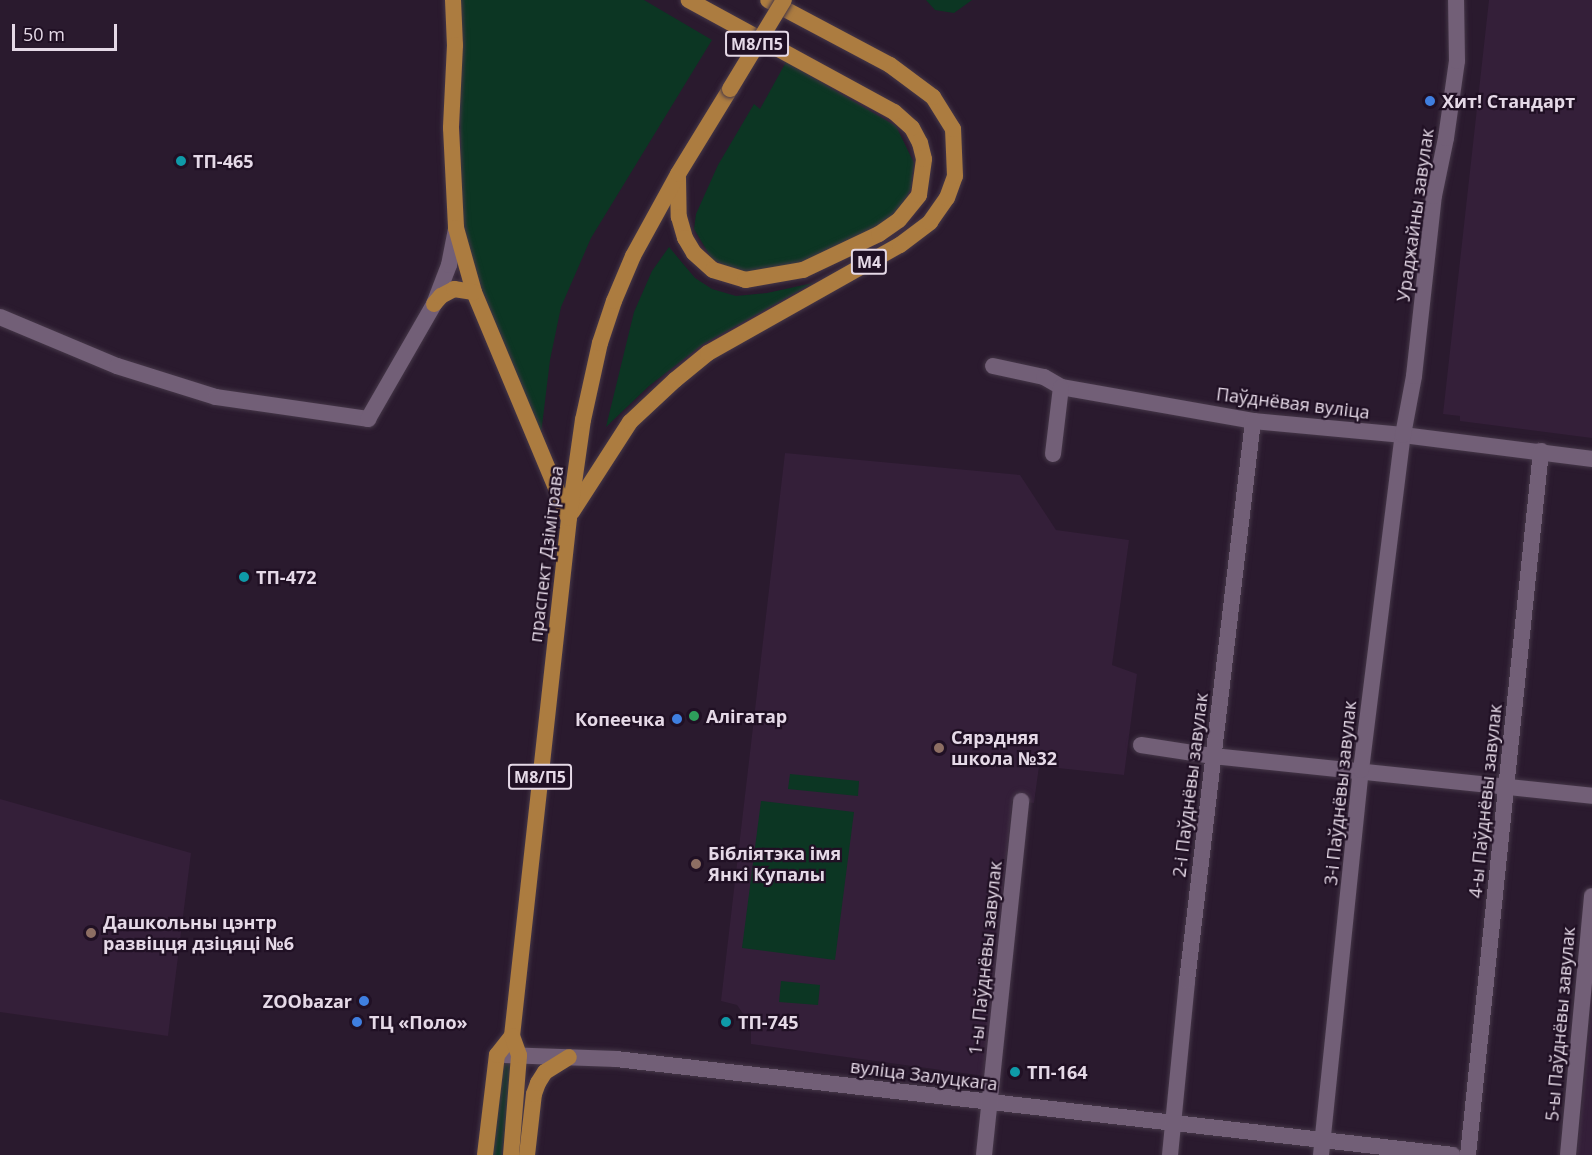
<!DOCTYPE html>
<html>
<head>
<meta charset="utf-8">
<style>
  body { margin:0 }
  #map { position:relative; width:1592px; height:1155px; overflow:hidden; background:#2a1a2e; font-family:"Open Sans",sans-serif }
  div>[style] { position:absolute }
  .built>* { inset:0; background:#341f39 }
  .green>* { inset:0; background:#0c3623 }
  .roads { filter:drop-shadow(0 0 2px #453748) drop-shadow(0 0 2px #453748) }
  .minor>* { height:16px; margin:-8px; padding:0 8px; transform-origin:8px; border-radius:8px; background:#725f77 }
  .tertiary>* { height:16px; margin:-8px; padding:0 8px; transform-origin:8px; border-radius:8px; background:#725f77 }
  .primary>* { height:16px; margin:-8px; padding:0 8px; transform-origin:8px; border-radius:8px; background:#ac7c40 }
  .bridges { filter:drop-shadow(0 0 2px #453748) drop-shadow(0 0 2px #453748) }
  .primary-bridge>* { height:16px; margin:-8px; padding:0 8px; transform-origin:8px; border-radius:8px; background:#ac7c40 }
  .dots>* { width:16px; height:16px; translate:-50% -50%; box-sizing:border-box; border:3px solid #201024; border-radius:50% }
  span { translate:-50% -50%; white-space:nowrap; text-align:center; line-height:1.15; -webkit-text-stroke:4.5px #201024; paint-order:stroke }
  .shield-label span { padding:2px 4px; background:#201024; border:2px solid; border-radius:4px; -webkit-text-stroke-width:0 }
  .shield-label { font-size:16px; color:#e5d9e7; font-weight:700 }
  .poi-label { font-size:18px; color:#e5d9e7; font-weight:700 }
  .left { translate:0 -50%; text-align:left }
  .right { translate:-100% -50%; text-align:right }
  .street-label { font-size:18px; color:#e5d9e7 }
  .scale { position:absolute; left:12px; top:24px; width:105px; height:27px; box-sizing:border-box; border:3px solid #e5d9e7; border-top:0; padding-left:8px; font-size:18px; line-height:21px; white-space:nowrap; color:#e5d9e7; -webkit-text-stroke:4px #201024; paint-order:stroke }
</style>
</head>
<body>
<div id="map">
  <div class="built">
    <i style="clip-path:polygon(1489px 0,1592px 0,1592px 438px,1460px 421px,1460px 416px,1443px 414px)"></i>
    <i style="clip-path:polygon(785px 453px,1020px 475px,1056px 530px,1129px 540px,1112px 665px,1137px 674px,1124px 775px,1039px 766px,1034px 803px,1012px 801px,985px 1076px,751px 1044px,751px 1025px,737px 1005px,721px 1001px)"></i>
    <i style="clip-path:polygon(0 799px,191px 853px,168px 1036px,0 1012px)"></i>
    <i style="clip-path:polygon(1592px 1006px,1592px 1155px,1577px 1155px)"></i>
  </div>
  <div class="green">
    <i style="clip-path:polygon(458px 0,644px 0,712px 40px,591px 238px,561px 307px,550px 360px,541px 434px,480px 285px,462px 223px)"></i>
    <i style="clip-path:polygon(926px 0,972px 0,954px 13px,935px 10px)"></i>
    <i style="clip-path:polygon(786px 62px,896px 126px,914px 163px,911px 188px,902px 207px,872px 232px,830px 252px,773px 272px,745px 275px,712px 259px,694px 229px,696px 214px,718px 165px,754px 104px,760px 109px)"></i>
    <i style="clip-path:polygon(669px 247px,695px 278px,712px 289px,736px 296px,767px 293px,813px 283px,703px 344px,649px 386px,606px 427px,634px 312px,652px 271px)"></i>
    <i style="clip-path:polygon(790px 774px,859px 781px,858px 796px,788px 789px)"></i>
    <i style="clip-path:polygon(761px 801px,854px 812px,835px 960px,742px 948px)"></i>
    <i style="clip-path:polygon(781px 981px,820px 985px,818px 1005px,779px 1002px)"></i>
    <i style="clip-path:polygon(509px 1060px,512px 1065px,502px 1155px,492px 1155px,502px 1061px)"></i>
  </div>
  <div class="roads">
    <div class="minor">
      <i style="left:993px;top:366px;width:52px;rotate:12.2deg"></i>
      <i style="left:1044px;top:377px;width:20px;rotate:30deg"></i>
      <i style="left:1061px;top:387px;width:195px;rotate:10deg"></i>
      <i style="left:1253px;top:421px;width:151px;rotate:5.3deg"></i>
      <i style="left:1403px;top:435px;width:191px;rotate:7.2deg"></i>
      <i style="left:1053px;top:454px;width:67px;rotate:-83.2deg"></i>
      <i style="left:1141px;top:745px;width:73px;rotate:8.7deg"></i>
      <i style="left:1213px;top:756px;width:381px;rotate:6deg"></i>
      <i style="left:505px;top:1055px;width:111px;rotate:2.1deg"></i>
      <i style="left:616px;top:1059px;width:842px;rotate:6.54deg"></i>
      <i style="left:984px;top:1155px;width:356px;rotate:-84deg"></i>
      <i style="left:1170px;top:1155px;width:175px;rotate:-84.4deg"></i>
      <i style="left:1187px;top:981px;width:564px;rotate:-83.28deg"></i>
      <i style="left:1321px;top:1155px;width:387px;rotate:-84.1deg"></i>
      <i style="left:1361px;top:770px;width:338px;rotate:-82.9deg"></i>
      <i style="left:1403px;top:435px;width:60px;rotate:-79.4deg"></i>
      <i style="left:1414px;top:376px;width:181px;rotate:-83.7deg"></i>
      <i style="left:1434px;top:196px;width:59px;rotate:-78.3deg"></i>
      <i style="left:1446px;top:138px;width:78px;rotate:-81.9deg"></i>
      <i style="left:1457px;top:61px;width:61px;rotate:-90.9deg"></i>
      <i style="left:1468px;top:1155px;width:708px;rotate:-84.08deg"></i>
      <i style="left:1568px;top:1155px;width:260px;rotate:-84.7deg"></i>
    </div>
    <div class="tertiary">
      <i style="left:0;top:317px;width:127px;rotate:22.7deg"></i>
      <i style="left:117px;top:366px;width:104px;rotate:17.4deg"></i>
      <i style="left:216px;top:397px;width:154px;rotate:8.2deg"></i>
      <i style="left:368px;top:419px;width:133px;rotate:-60.1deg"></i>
      <i style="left:434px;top:304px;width:42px;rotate:-69deg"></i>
      <i style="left:449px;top:265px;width:38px;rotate:-79deg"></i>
    </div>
    <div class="primary">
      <i style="left:453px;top:0;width:45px;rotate:87.5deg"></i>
      <i style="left:455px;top:45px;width:83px;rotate:92.8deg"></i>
      <i style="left:451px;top:128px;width:100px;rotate:87.1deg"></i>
      <i style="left:456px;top:228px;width:66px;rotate:74.3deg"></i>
      <i style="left:474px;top:292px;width:244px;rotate:67.3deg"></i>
      <i style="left:678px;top:178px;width:39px;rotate:89deg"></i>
      <i style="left:679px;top:217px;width:22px;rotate:74deg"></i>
      <i style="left:685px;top:238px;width:17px;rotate:59deg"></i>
      <i style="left:694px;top:253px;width:25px;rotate:42deg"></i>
      <i style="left:713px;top:270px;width:34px;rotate:17deg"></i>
      <i style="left:745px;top:280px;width:59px;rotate:-9.8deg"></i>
      <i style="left:803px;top:270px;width:84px;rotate:-25.3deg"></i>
      <i style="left:879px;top:234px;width:24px;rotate:-35deg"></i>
      <i style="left:899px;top:220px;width:32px;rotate:-51deg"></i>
      <i style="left:919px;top:195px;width:36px;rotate:-82deg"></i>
      <i style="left:924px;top:159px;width:16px;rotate:-104deg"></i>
      <i style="left:920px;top:143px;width:17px;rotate:-118deg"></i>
      <i style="left:912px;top:128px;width:24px;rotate:-138deg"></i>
      <i style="left:894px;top:112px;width:234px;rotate:-151.4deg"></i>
      <i style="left:434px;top:304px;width:11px;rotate:-49deg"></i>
      <i style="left:441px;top:296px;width:15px;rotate:-28deg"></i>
      <i style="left:454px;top:289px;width:20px;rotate:9deg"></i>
      <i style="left:572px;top:512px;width:107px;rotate:-57.2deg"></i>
      <i style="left:630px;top:422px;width:62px;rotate:-43deg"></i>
      <i style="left:675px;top:380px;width:43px;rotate:-39.3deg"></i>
      <i style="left:708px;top:353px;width:220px;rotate:-29.4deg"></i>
      <i style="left:900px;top:245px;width:38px;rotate:-37deg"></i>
      <i style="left:930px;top:222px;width:29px;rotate:-55deg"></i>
      <i style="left:947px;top:198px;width:23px;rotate:-70deg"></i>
      <i style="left:955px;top:176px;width:47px;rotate:-92.4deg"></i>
      <i style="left:953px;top:129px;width:38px;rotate:-122deg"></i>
      <i style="left:933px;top:97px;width:54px;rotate:-143.3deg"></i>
      <i style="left:890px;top:65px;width:138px;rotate:-152deg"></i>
      <i style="left:485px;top:1155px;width:101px;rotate:-83.2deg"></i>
      <i style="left:497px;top:1055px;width:24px;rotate:-52deg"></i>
      <i style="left:512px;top:1036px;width:521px;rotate:-83.72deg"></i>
      <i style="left:569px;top:518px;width:99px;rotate:-81.9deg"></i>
      <i style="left:583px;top:420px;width:79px;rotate:-77.6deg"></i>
      <i style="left:600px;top:343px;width:44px;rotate:-71.6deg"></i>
      <i style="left:614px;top:301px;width:49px;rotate:-67.1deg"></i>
      <i style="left:633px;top:256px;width:94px;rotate:-61.2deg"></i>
      <i style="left:678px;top:174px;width:100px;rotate:-58.5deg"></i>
      <i style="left:511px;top:1155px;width:100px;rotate:-85.4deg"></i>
      <i style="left:519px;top:1055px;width:20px;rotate:-110deg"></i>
      <i style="left:527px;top:1155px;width:61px;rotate:-83.5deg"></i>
      <i style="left:534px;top:1094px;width:12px;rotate:-70deg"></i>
      <i style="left:538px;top:1083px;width:13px;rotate:-58deg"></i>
      <i style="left:545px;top:1072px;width:28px;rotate:-32deg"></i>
    </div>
  </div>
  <div class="bridges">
    <div class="primary-bridge">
      <i style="left:730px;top:89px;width:104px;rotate:-58.8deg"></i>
    </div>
  </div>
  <div class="dots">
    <i style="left:1430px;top:101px;background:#3f7fe0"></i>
    <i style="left:181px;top:161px;background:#0f9aa8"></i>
    <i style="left:244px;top:577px;background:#0f9aa8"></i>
    <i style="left:694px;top:716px;background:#2e9e5b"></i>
    <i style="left:677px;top:719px;background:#3f7fe0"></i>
    <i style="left:939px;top:748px;background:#8d6e63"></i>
    <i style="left:696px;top:864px;background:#8d6e63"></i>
    <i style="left:91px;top:933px;background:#8d6e63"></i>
    <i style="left:364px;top:1001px;background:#3f7fe0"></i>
    <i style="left:357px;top:1022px;background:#3f7fe0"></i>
    <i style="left:726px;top:1022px;background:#0f9aa8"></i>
    <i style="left:1015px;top:1072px;background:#0f9aa8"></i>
  </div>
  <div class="shield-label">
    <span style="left:757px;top:44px">М8/П5</span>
    <span style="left:869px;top:262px">М4</span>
    <span style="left:540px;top:777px">М8/П5</span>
  </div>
  <div class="poi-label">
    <span class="left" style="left:1442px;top:101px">Хит! Стандарт</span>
    <span class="left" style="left:193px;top:161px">ТП-465</span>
    <span class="left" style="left:256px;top:577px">ТП-472</span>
    <span class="left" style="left:706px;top:716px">Алігатар</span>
    <span class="right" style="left:665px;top:719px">Копеечка</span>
    <span class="left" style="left:951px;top:748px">Сярэдняя<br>школа №32</span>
    <span class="left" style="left:708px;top:864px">Бібліятэка імя<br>Янкі Купалы</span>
    <span class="left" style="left:103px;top:933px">Дашкольны цэнтр<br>развіцця дзіцяці №6</span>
    <span class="right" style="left:352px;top:1001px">ZOObazar</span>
    <span class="left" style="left:369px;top:1022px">ТЦ «Поло»</span>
    <span class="left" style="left:738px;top:1022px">ТП-745</span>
    <span class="left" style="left:1027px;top:1072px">ТП-164</span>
  </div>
  <div class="street-label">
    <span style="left:1415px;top:215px;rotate:-82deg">Ураджайны завулак</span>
    <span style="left:1293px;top:403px;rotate:7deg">Паўднёвая вуліца</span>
    <span style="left:546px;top:554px;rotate:-83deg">праспект Дзімітрава</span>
    <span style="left:1190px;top:785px;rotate:-83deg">2-і Паўднёвы завулак</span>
    <span style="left:1340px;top:793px;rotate:-84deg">3-і Паўднёвы завулак</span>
    <span style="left:1485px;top:801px;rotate:-84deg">4-ы Паўднёвы завулак</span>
    <span style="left:985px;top:958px;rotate:-84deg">1-ы Паўднёвы завулак</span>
    <span style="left:1560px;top:1024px;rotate:-85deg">5-ы Паўднёвы завулак</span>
    <span style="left:924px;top:1075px;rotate:7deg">вуліца Залуцкага</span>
  </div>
  <div class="scale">50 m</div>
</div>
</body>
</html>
